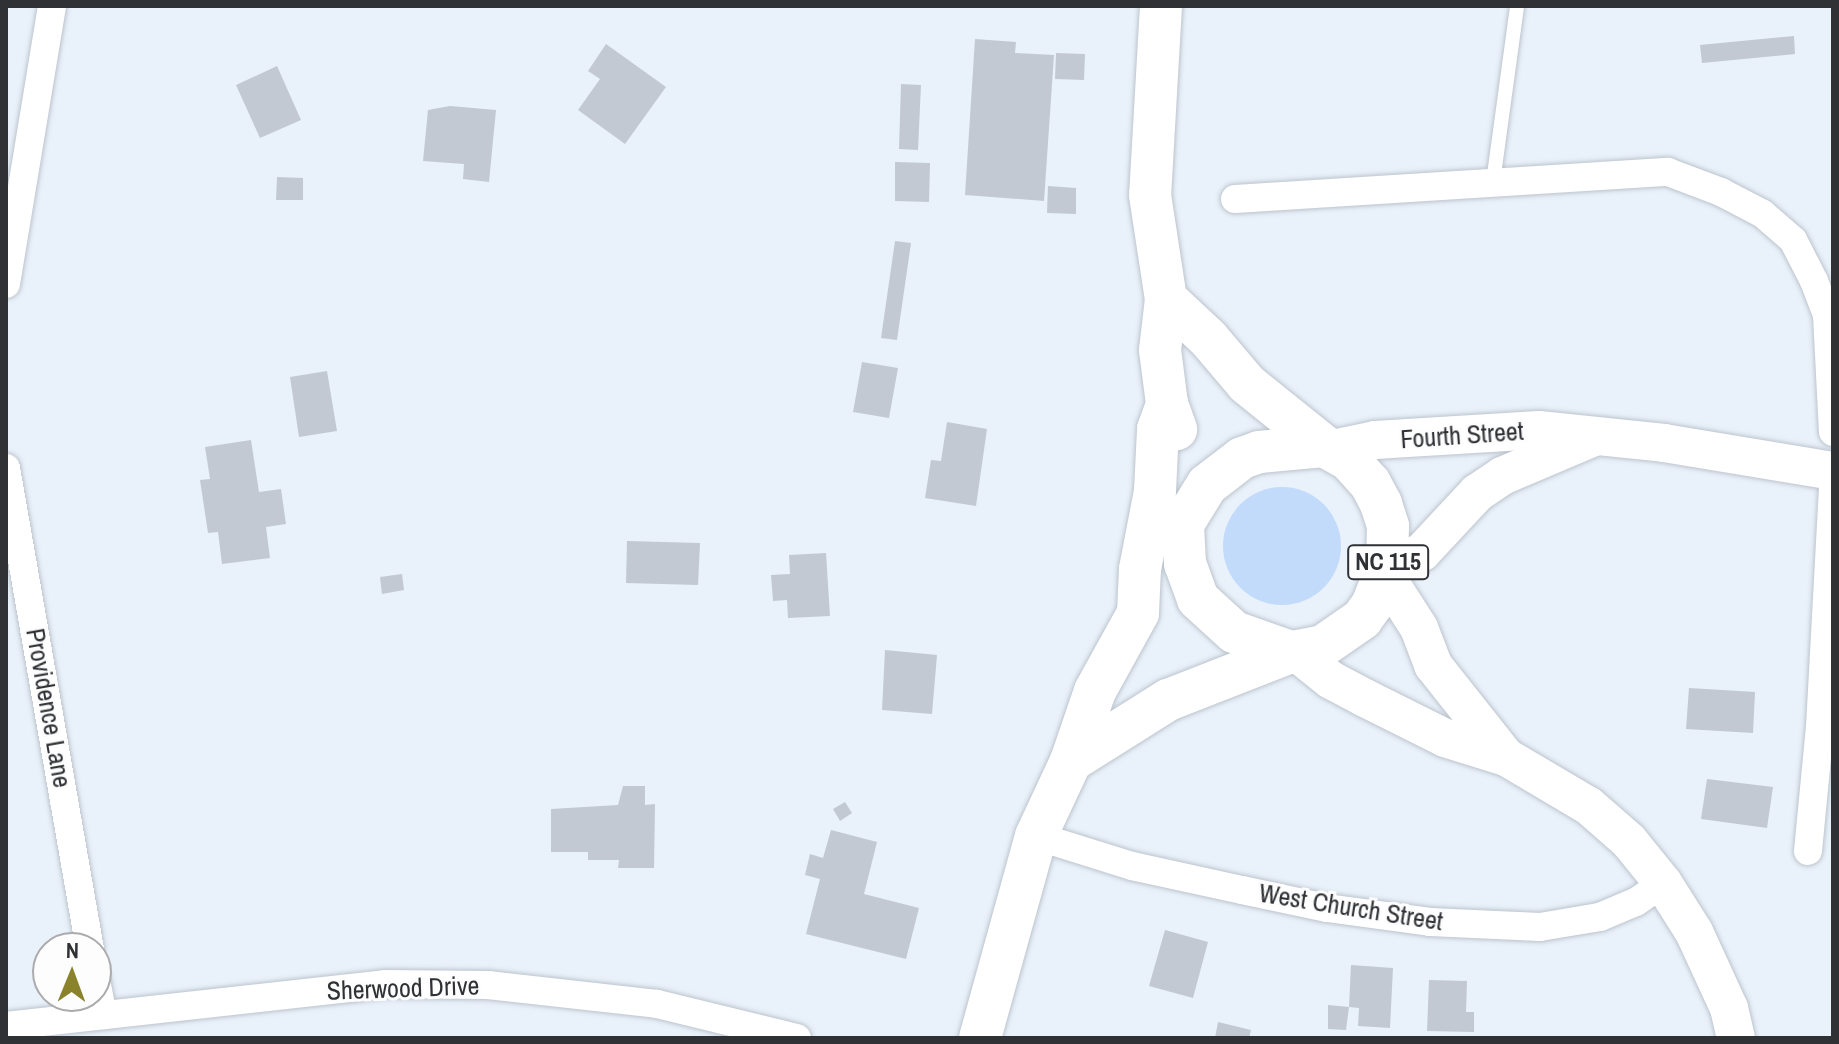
<!DOCTYPE html>
<html>
<head>
<meta charset="utf-8">
<style>
  body { margin:0 }
  #map { position:relative; width:1839px; height:1044px; overflow:hidden; background:#e9f1fa; font-family:"Archivo Narrow",sans-serif }
  div>[style] { position:absolute }
  .green>* { inset:0; background:#c2dbfb }
  .round { border-radius:50% }
  .building>* { inset:0; background:#c2c9d3 }
  .roads { filter:drop-shadow(0 0 2px #bcc4cd) drop-shadow(0 0 2px #bcc4cd) }
  .lane>* { height:14px; margin:-7px; padding:0 7px; transform-origin:7px; border-radius:7px; background:#fff }
  .street>* { height:28px; margin:-14px; padding:0 14px; transform-origin:14px; border-radius:14px; background:#fff }
  .secondary>* { height:38px; margin:-19px; padding:0 19px; transform-origin:19px; border-radius:19px; background:#fff }
  .primary>* { height:42px; margin:-21px; padding:0 21px; transform-origin:21px; border-radius:21px; background:#fff }
  span { translate:-50% -50%; white-space:nowrap; text-align:center; line-height:1.15; -webkit-text-stroke:6px #fdfdfd; paint-order:stroke }
  .shield-label span { padding:2px 6px; background:#fdfdfd; border:2px solid; border-radius:6px; -webkit-text-stroke-width:0 }
  .shield-label { font-size:24px; color:#2f3135; font-weight:700 }
  .street-label { font-size:26px; color:#2f3135 }
  .frame { position:absolute; inset:0; border:8px solid #2f3135; pointer-events:none }
  .north { position:absolute; left:32px; top:932px; width:80px; height:80px; box-sizing:border-box; background:#fdfdfd; border:2px solid #ababad; border-radius:50%; rotate:1deg; font-size:22px; font-weight:700; line-height:32px; text-align:center; color:#2f3135 }
  .north::after { content:''; display:block; margin:auto; width:28px; height:36px; background:#8a832b; clip-path:polygon(50% 0,100% 100%,50% 72%,0 100%) }
</style>
</head>
<body>
<div id="map">
  <div class="green">
    <i class="round" style="left:1223px;top:487px;width:118px;height:118px"></i>
  </div>
  <div class="building">
    <i style="clip-path:polygon(1794px 36px,1795px 54px,1702px 63px,1700px 45px)"></i>
    <i style="clip-path:polygon(975px 39px,1016px 42px,1015px 53px,1054px 55px,1044px 201px,965px 195px)"></i>
    <i style="clip-path:polygon(606px 44px,666px 87px,625px 144px,578px 110px,600px 79px,588px 71px)"></i>
    <i style="clip-path:polygon(1056px 53px,1085px 54px,1084px 80px,1055px 79px)"></i>
    <i style="clip-path:polygon(277px 66px,301px 120px,260px 138px,236px 85px)"></i>
    <i style="clip-path:polygon(901px 84px,921px 85px,918px 150px,899px 149px)"></i>
    <i style="clip-path:polygon(450px 106px,496px 110px,489px 182px,463px 179px,464px 164px,423px 161px,428px 110px)"></i>
    <i style="clip-path:polygon(895px 162px,930px 163px,929px 202px,895px 201px)"></i>
    <i style="clip-path:polygon(277px 177px,303px 178px,303px 200px,276px 200px)"></i>
    <i style="clip-path:polygon(1048px 186px,1076px 188px,1076px 214px,1047px 213px)"></i>
    <i style="clip-path:polygon(895px 241px,911px 243px,897px 340px,881px 338px)"></i>
    <i style="clip-path:polygon(862px 362px,898px 368px,889px 418px,853px 412px)"></i>
    <i style="clip-path:polygon(327px 371px,337px 431px,299px 437px,290px 377px)"></i>
    <i style="clip-path:polygon(947px 422px,987px 429px,976px 506px,925px 498px,931px 460px,941px 461px)"></i>
    <i style="clip-path:polygon(251px 440px,259px 492px,281px 489px,286px 524px,266px 527px,270px 558px,222px 564px,218px 532px,208px 533px,200px 480px,210px 479px,205px 447px)"></i>
    <i style="clip-path:polygon(627px 541px,700px 543px,698px 585px,626px 583px)"></i>
    <i style="clip-path:polygon(826px 553px,830px 616px,788px 618px,787px 600px,773px 601px,771px 575px,790px 574px,789px 555px)"></i>
    <i style="clip-path:polygon(402px 574px,404px 590px,382px 594px,380px 577px)"></i>
    <i style="clip-path:polygon(885px 650px,937px 655px,932px 714px,882px 710px)"></i>
    <i style="clip-path:polygon(1689px 688px,1755px 692px,1753px 733px,1686px 729px)"></i>
    <i style="clip-path:polygon(1707px 779px,1773px 787px,1767px 828px,1701px 819px)"></i>
    <i style="clip-path:polygon(623px 786px,645px 786px,645px 805px,655px 804px,654px 868px,618px 868px,619px 860px,588px 860px,588px 852px,551px 852px,551px 809px,618px 805px)"></i>
    <i style="clip-path:polygon(845px 802px,852px 813px,840px 821px,833px 809px)"></i>
    <i style="clip-path:polygon(831px 830px,877px 842px,864px 894px,919px 908px,906px 959px,806px 934px,820px 879px,805px 875px,810px 854px,823px 858px)"></i>
    <i style="clip-path:polygon(1165px 930px,1208px 942px,1193px 998px,1149px 986px)"></i>
    <i style="clip-path:polygon(1351px 965px,1393px 968px,1390px 1028px,1358px 1026px,1359px 1008px,1349px 1007px,1346px 1030px,1328px 1029px,1328px 1005px,1349px 1007px)"></i>
    <i style="clip-path:polygon(1429px 980px,1467px 981px,1466px 1012px,1474px 1012px,1474px 1032px,1427px 1031px)"></i>
    <i style="clip-path:polygon(1218px 1022px,1251px 1030px,1249px 1038px,1215px 1038px)"></i>
  </div>
  <div class="roads">
    <div class="lane">
      <i style="left:1493px;top:182px;width:178px;rotate:-82.2deg"></i>
    </div>
    <div class="street">
      <i style="left:1235px;top:199px;width:434px;rotate:-3.6deg"></i>
      <i style="left:1668px;top:172px;width:57px;rotate:20.7deg"></i>
      <i style="left:1721px;top:192px;width:47px;rotate:27.6deg"></i>
      <i style="left:1763px;top:214px;width:40px;rotate:41deg"></i>
      <i style="left:1793px;top:240px;width:46px;rotate:62.9deg"></i>
      <i style="left:1814px;top:281px;width:36px;rotate:69deg"></i>
      <i style="left:1827px;top:315px;width:117px;rotate:87.1deg"></i>
      <i style="left:6px;top:284px;width:282px;rotate:-80.6deg"></i>
      <i style="left:6px;top:468px;width:487px;rotate:80.1deg"></i>
      <i style="left:1036px;top:836px;width:101px;rotate:17.4deg"></i>
      <i style="left:1132px;top:866px;width:113px;rotate:12.3deg"></i>
      <i style="left:1242px;top:890px;width:87px;rotate:12deg"></i>
      <i style="left:1327px;top:908px;width:104px;rotate:7.7deg"></i>
      <i style="left:1430px;top:922px;width:110px;rotate:2.6deg"></i>
      <i style="left:1540px;top:927px;width:61px;rotate:-9.5deg"></i>
      <i style="left:1600px;top:917px;width:39px;rotate:-23deg"></i>
      <i style="left:1636px;top:902px;width:33px;rotate:-35deg"></i>
      <i style="left:1808px;top:851px;width:125px;rotate:-84.5deg"></i>
      <i style="left:1820px;top:727px;width:239px;rotate:-86.9deg"></i>
      <i style="left:96px;top:980px;width:36px;rotate:79deg"></i>
      <i style="left:6px;top:1026px;width:381px;rotate:-6.3deg"></i>
      <i style="left:385px;top:984px;width:103px;rotate:0.6deg"></i>
      <i style="left:488px;top:985px;width:170px;rotate:6.4deg"></i>
      <i style="left:657px;top:1004px;width:144px;rotate:13.7deg"></i>
    </div>
    <div class="secondary">
      <i style="left:1332px;top:449px;width:44px;rotate:-11.8deg"></i>
      <i style="left:1375px;top:440px;width:164px;rotate:-3.5deg"></i>
      <i style="left:1539px;top:430px;width:126px;rotate:5.9deg"></i>
      <i style="left:1664px;top:443px;width:171px;rotate:9.4deg"></i>
      <i style="left:1387px;top:567px;width:38px;rotate:-23deg"></i>
      <i style="left:1422px;top:552px;width:81px;rotate:-47deg"></i>
      <i style="left:1477px;top:493px;width:30px;rotate:-34deg"></i>
      <i style="left:1502px;top:476px;width:98px;rotate:-22.9deg"></i>
      <i style="left:1385px;top:575px;width:63px;rotate:57.3deg"></i>
      <i style="left:1419px;top:628px;width:40px;rotate:69deg"></i>
      <i style="left:1433px;top:665px;width:117px;rotate:51.6deg"></i>
      <i style="left:1297px;top:653px;width:43px;rotate:38.5deg"></i>
      <i style="left:1331px;top:680px;width:38px;rotate:28deg"></i>
      <i style="left:1365px;top:698px;width:89px;rotate:26.6deg"></i>
      <i style="left:1445px;top:738px;width:64px;rotate:17.3deg"></i>
      <i style="left:1506px;top:757px;width:96px;rotate:30.6deg"></i>
      <i style="left:1589px;top:806px;width:53px;rotate:41.2deg"></i>
      <i style="left:1629px;top:841px;width:54px;rotate:51deg"></i>
      <i style="left:1663px;top:883px;width:58px;rotate:57.7deg"></i>
      <i style="left:1694px;top:932px;width:84px;rotate:65.3deg"></i>
      <i style="left:1729px;top:1008px;width:31px;rotate:77deg"></i>
    </div>
    <div class="primary">
      <i style="left:1161px;top:6px;width:189px;rotate:93.3deg"></i>
      <i style="left:1150px;top:195px;width:105px;rotate:81.3deg"></i>
      <i style="left:1166px;top:299px;width:51px;rotate:96.7deg"></i>
      <i style="left:1160px;top:350px;width:54px;rotate:82.6deg"></i>
      <i style="left:1167px;top:404px;width:27px;rotate:70deg"></i>
      <i style="left:1166px;top:299px;width:57px;rotate:42.9deg"></i>
      <i style="left:1208px;top:338px;width:60px;rotate:49.7deg"></i>
      <i style="left:1247px;top:384px;width:99px;rotate:38.8deg"></i>
      <i style="left:1324px;top:446px;width:29px;rotate:29deg"></i>
      <i style="left:1349px;top:460px;width:31px;rotate:48deg"></i>
      <i style="left:1370px;top:483px;width:24px;rotate:62deg"></i>
      <i style="left:1381px;top:504px;width:23px;rotate:72deg"></i>
      <i style="left:1388px;top:526px;width:41px;rotate:91.4deg"></i>
      <i style="left:1387px;top:567px;width:41px;rotate:111.5deg"></i>
      <i style="left:1372px;top:605px;width:17px;rotate:126deg"></i>
      <i style="left:1362px;top:619px;width:47px;rotate:145.3deg"></i>
      <i style="left:1323px;top:646px;width:33px;rotate:169deg"></i>
      <i style="left:1291px;top:652px;width:60px;rotate:-160.7deg"></i>
      <i style="left:1234px;top:632px;width:49px;rotate:-137.5deg"></i>
      <i style="left:1198px;top:599px;width:37px;rotate:-110deg"></i>
      <i style="left:1185px;top:564px;width:40px;rotate:-92.9deg"></i>
      <i style="left:1183px;top:524px;width:46px;rotate:-58.4deg"></i>
      <i style="left:1207px;top:485px;width:44px;rotate:-37.6deg"></i>
      <i style="left:1242px;top:458px;width:18px;rotate:-19deg"></i>
      <i style="left:1259px;top:452px;width:65px;rotate:-5.3deg"></i>
      <i style="left:1071px;top:761px;width:115px;rotate:-32.2deg"></i>
      <i style="left:1168px;top:700px;width:132px;rotate:-21.3deg"></i>
      <i style="left:980px;top:1038px;width:210px;rotate:-74.5deg"></i>
      <i style="left:1036px;top:836px;width:83px;rotate:-65deg"></i>
      <i style="left:1071px;top:761px;width:74px;rotate:-71.1deg"></i>
      <i style="left:1095px;top:691px;width:89px;rotate:-61.1deg"></i>
      <i style="left:1138px;top:613px;width:44px;rotate:-87.4deg"></i>
      <i style="left:1140px;top:569px;width:79px;rotate:-79.1deg"></i>
      <i style="left:1155px;top:491px;width:62px;rotate:-87.2deg"></i>
      <i style="left:1158px;top:429px;width:27px;rotate:-70deg"></i>
    </div>
  </div>
  <div class="shield-label">
    <span style="left:1388px;top:562px">NC 115</span>
  </div>
  <div class="street-label">
    <span style="left:1462px;top:435px;rotate:-4deg">Fourth Street</span>
    <span style="left:49px;top:708px;rotate:80deg">Providence Lane</span>
    <span style="left:1351px;top:907px;rotate:9deg">West Church Street</span>
    <span style="left:403px;top:988px;rotate:-2deg">Sherwood Drive</span>
  </div>
  <div class="frame"></div>
  <div class="north">N</div>
</div>
</body>
</html>
